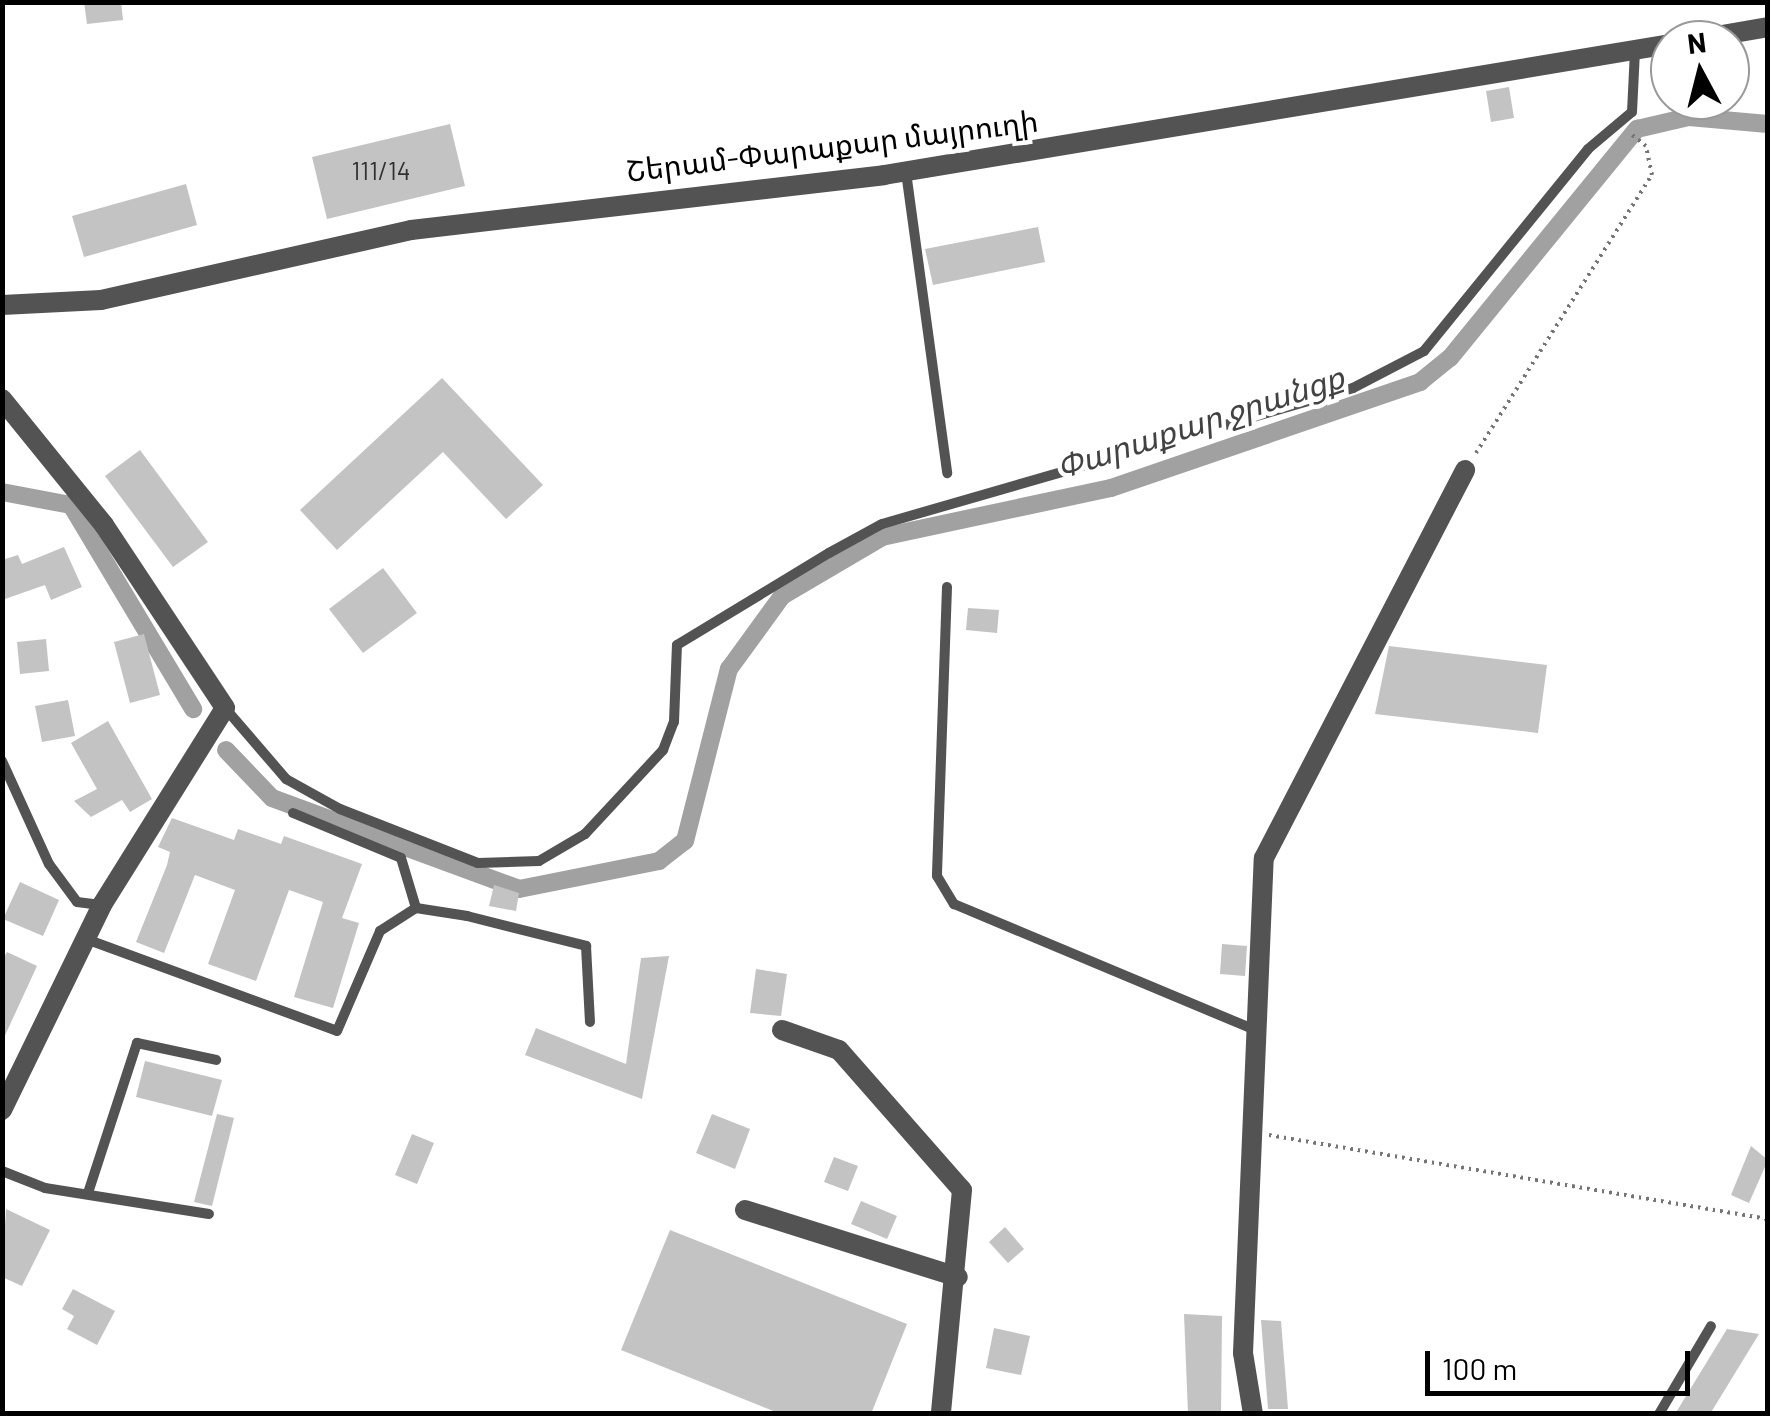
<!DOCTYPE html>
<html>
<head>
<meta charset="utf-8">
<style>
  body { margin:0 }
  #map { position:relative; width:1770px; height:1416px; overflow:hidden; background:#fff; font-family:Barlow,"Noto Sans Armenian",sans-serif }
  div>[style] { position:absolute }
  .canal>* { height:18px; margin:-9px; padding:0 9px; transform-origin:9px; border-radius:9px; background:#a1a1a1 }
  .building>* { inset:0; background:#c3c3c3 }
  .path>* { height:4px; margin-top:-2px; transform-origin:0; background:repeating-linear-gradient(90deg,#757575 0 2.5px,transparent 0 7.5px) }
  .service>* { height:10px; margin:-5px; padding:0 5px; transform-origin:5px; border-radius:5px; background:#535353 }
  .minor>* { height:20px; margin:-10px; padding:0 10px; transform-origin:10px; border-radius:10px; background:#535353 }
  .tertiary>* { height:20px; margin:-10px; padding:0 10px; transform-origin:10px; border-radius:10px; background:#535353 }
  span { translate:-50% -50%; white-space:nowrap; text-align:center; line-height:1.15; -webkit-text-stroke:9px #fff; paint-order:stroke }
  .number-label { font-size:25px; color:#313131 }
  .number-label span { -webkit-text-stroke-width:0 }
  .street-label { font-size:30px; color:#000 }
  .water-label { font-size:32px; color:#424242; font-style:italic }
  .frame { position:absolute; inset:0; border:5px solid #000; pointer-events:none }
  .north { position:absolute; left:1650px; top:20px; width:100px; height:100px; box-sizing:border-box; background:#fff; border:2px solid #999; border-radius:50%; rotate:353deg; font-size:28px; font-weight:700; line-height:40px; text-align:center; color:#000 }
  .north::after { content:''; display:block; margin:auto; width:35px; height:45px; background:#000; clip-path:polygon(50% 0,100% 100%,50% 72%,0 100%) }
  .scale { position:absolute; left:1425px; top:1351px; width:265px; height:45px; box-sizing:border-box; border:5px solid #000; border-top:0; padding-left:12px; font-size:30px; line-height:35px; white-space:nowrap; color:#000; -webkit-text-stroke:8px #fff; paint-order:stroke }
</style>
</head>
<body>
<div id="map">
  <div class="canal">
    <i style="left:2px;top:492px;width:70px;rotate:10.7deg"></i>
    <i style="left:71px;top:505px;width:238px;rotate:59.1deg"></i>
    <i style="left:226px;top:750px;width:66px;rotate:46.2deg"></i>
    <i style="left:272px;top:798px;width:263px;rotate:20.2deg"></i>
    <i style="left:519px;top:889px;width:143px;rotate:-11.3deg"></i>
    <i style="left:659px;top:861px;width:33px;rotate:-38deg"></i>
    <i style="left:685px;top:841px;width:178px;rotate:-75.7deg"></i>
    <i style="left:729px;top:669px;width:90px;rotate:-54deg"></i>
    <i style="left:782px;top:596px;width:116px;rotate:-30.5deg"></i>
    <i style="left:882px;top:537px;width:234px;rotate:-12.1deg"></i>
    <i style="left:1111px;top:488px;width:327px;rotate:-18.9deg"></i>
    <i style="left:1420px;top:382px;width:38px;rotate:-39deg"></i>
    <i style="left:1450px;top:358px;width:296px;rotate:-50.8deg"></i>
    <i style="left:1637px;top:129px;width:53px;rotate:-13deg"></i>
    <i style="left:1689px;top:117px;width:79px;rotate:5.1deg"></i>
  </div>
  <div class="building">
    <i style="clip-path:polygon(84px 2px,121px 2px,123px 20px,87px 24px)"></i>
    <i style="clip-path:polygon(1509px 87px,1514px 118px,1491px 122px,1486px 91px)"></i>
    <i style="clip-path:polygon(450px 124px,465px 186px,327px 219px,312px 157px)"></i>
    <i style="clip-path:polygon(186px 184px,197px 225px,84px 257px,72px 216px)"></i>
    <i style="clip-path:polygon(1038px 227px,1045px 262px,933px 285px,925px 249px)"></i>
    <i style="clip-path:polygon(442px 378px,543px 485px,506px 519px,443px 452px,337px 550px,300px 510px)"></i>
    <i style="clip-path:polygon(140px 450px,208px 542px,173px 567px,105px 476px)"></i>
    <i style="clip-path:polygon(64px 547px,82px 587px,51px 600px,45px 585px,2px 600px,2px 560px,18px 555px,22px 564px)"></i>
    <i style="clip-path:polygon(383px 568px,417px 613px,363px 653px,329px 609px)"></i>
    <i style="clip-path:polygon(968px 608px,999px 610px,997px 633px,966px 630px)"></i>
    <i style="clip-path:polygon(144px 634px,160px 695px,130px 703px,114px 642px)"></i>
    <i style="clip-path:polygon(46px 639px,49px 671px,20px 674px,17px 642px)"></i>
    <i style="clip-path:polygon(1389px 646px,1547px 665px,1538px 733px,1375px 714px)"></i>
    <i style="clip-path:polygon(68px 700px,75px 736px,42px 742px,35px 706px)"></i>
    <i style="clip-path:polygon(108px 721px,152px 799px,130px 812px,122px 800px,91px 817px,74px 801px,97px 789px,71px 743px)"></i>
    <i style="clip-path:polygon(172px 818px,234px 840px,238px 829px,281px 844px,284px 836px,362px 864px,342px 918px,359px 923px,333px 1008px,294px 997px,323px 902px,289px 890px,256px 981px,208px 964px,235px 890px,195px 875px,164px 953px,136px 942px,167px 865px,170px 852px,158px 847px)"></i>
    <i style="clip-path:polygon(20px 882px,59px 900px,43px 936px,3px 919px)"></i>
    <i style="clip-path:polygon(494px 885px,519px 893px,516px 911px,489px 906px)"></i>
    <i style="clip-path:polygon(1222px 944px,1247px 946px,1245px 976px,1220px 974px)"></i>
    <i style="clip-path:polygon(7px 952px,37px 966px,2px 1042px,2px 961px)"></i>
    <i style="clip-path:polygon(669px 956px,642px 1099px,525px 1055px,536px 1028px,626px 1064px,641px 958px)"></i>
    <i style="clip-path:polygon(756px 969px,787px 974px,781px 1016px,750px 1013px)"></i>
    <i style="clip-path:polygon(145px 1061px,222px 1080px,212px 1116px,136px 1097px)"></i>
    <i style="clip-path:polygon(217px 1114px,234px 1118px,212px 1206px,194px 1202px)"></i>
    <i style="clip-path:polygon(712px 1114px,750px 1129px,735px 1169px,696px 1153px)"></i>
    <i style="clip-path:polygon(412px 1134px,434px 1143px,417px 1184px,395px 1175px)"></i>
    <i style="clip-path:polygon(1751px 1146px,1768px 1160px,1749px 1203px,1731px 1195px)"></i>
    <i style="clip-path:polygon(834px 1157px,858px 1166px,848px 1191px,824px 1182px)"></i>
    <i style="clip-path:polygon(861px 1201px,897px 1216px,887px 1239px,851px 1224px)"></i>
    <i style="clip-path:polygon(6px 1209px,50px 1230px,22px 1286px,2px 1277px)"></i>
    <i style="clip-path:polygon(1005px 1227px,1024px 1249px,1008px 1263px,989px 1242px)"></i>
    <i style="clip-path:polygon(670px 1230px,907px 1324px,871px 1414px,781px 1414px,621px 1350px)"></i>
    <i style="clip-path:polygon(73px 1289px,115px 1311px,97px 1345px,67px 1329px,74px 1316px,62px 1309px)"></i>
    <i style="clip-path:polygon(1184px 1314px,1222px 1316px,1221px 1414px,1188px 1414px)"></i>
    <i style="clip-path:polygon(1261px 1320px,1281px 1321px,1288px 1409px,1268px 1409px)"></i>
    <i style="clip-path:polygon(994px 1328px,1030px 1336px,1021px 1375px,986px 1368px)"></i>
    <i style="clip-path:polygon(1727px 1329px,1759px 1334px,1710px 1414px,1675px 1414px)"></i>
  </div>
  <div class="path">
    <i style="left:1476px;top:453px;width:329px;rotate:-57.7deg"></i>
    <i style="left:1652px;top:175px;width:30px;rotate:-102deg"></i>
    <i style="left:1646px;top:146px;width:22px;rotate:-141deg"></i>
    <i style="left:1269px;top:1135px;width:506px;rotate:9.56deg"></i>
  </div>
  <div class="service">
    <i style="left:906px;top:172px;width:304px;rotate:82.2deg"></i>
    <i style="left:947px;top:587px;width:289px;rotate:92deg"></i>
    <i style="left:937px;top:876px;width:33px;rotate:59deg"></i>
    <i style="left:954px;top:904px;width:329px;rotate:22.7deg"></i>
    <i style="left:225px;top:708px;width:94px;rotate:49.3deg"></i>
    <i style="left:286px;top:779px;width:62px;rotate:29.1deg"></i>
    <i style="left:340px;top:809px;width:148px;rotate:21.4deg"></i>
    <i style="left:478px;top:863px;width:61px;rotate:-1.9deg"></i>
    <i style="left:539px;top:861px;width:53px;rotate:-30.4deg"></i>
    <i style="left:585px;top:834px;width:115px;rotate:-47.1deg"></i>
    <i style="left:663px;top:750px;width:30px;rotate:-69deg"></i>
    <i style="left:674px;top:722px;width:77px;rotate:-87.8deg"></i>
    <i style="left:677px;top:645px;width:178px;rotate:-31.2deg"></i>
    <i style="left:829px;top:553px;width:60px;rotate:-28.7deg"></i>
    <i style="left:882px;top:524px;width:490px;rotate:-16.1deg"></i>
    <i style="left:1353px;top:388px;width:80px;rotate:-27.5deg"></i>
    <i style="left:1424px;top:351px;width:260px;rotate:-50.9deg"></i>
    <i style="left:1588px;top:149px;width:57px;rotate:-40.1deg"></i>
    <i style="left:1632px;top:112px;width:62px;rotate:-87.2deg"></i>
    <i style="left:2px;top:761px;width:113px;rotate:65.5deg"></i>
    <i style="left:49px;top:864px;width:47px;rotate:53.6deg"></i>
    <i style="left:77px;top:902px;width:24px;rotate:7deg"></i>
    <i style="left:293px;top:813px;width:117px;rotate:22.6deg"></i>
    <i style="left:401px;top:858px;width:52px;rotate:73.3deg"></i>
    <i style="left:86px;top:939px;width:267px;rotate:20.1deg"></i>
    <i style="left:337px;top:1031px;width:109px;rotate:-66.7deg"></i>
    <i style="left:380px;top:931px;width:43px;rotate:-32.6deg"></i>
    <i style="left:416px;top:908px;width:52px;rotate:8.9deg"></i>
    <i style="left:467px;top:916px;width:123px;rotate:14.1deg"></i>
    <i style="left:586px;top:946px;width:76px;rotate:87deg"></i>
    <i style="left:2px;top:1171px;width:46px;rotate:21.6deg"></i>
    <i style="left:45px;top:1188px;width:166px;rotate:9deg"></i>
    <i style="left:88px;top:1193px;width:158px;rotate:-71.9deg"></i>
    <i style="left:137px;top:1043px;width:81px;rotate:12.1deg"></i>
    <i style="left:1659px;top:1414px;width:102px;rotate:-59.4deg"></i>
  </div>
  <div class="minor">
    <i style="left:2px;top:399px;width:162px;rotate:51deg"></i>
    <i style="left:104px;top:525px;width:219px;rotate:56.5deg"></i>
    <i style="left:225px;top:708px;width:232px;rotate:122deg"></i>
    <i style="left:102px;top:905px;width:228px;rotate:116deg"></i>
    <i style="left:782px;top:1030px;width:60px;rotate:19.3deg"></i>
    <i style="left:839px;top:1050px;width:186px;rotate:48.7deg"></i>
    <i style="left:962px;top:1190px;width:225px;rotate:95.4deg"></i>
    <i style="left:745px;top:1210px;width:223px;rotate:17.5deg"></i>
    <i style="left:1253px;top:1414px;width:62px;rotate:-99.3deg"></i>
    <i style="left:1243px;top:1353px;width:495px;rotate:-87.6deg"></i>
    <i style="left:1264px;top:858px;width:437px;rotate:-62.6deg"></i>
  </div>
  <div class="tertiary">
    <i style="left:1693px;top:40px;width:76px;rotate:-9.8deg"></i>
    <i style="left:2px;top:305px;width:99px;rotate:-2.9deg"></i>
    <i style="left:101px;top:300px;width:318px;rotate:-12.7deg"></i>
    <i style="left:411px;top:230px;width:476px;rotate:-6.6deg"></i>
    <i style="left:884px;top:175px;width:797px;rotate:-9.46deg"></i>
  </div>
  <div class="number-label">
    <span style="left:381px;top:170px">111/14</span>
  </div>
  <div class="street-label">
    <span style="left:832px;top:145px;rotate:-7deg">Շերամ-Փարաքար մայրուղի</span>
  </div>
  <div class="water-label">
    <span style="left:1200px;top:421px;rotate:-18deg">Փարաքար ջրանցք</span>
  </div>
  <div class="frame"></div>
  <div class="north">N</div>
  <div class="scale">100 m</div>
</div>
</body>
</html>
